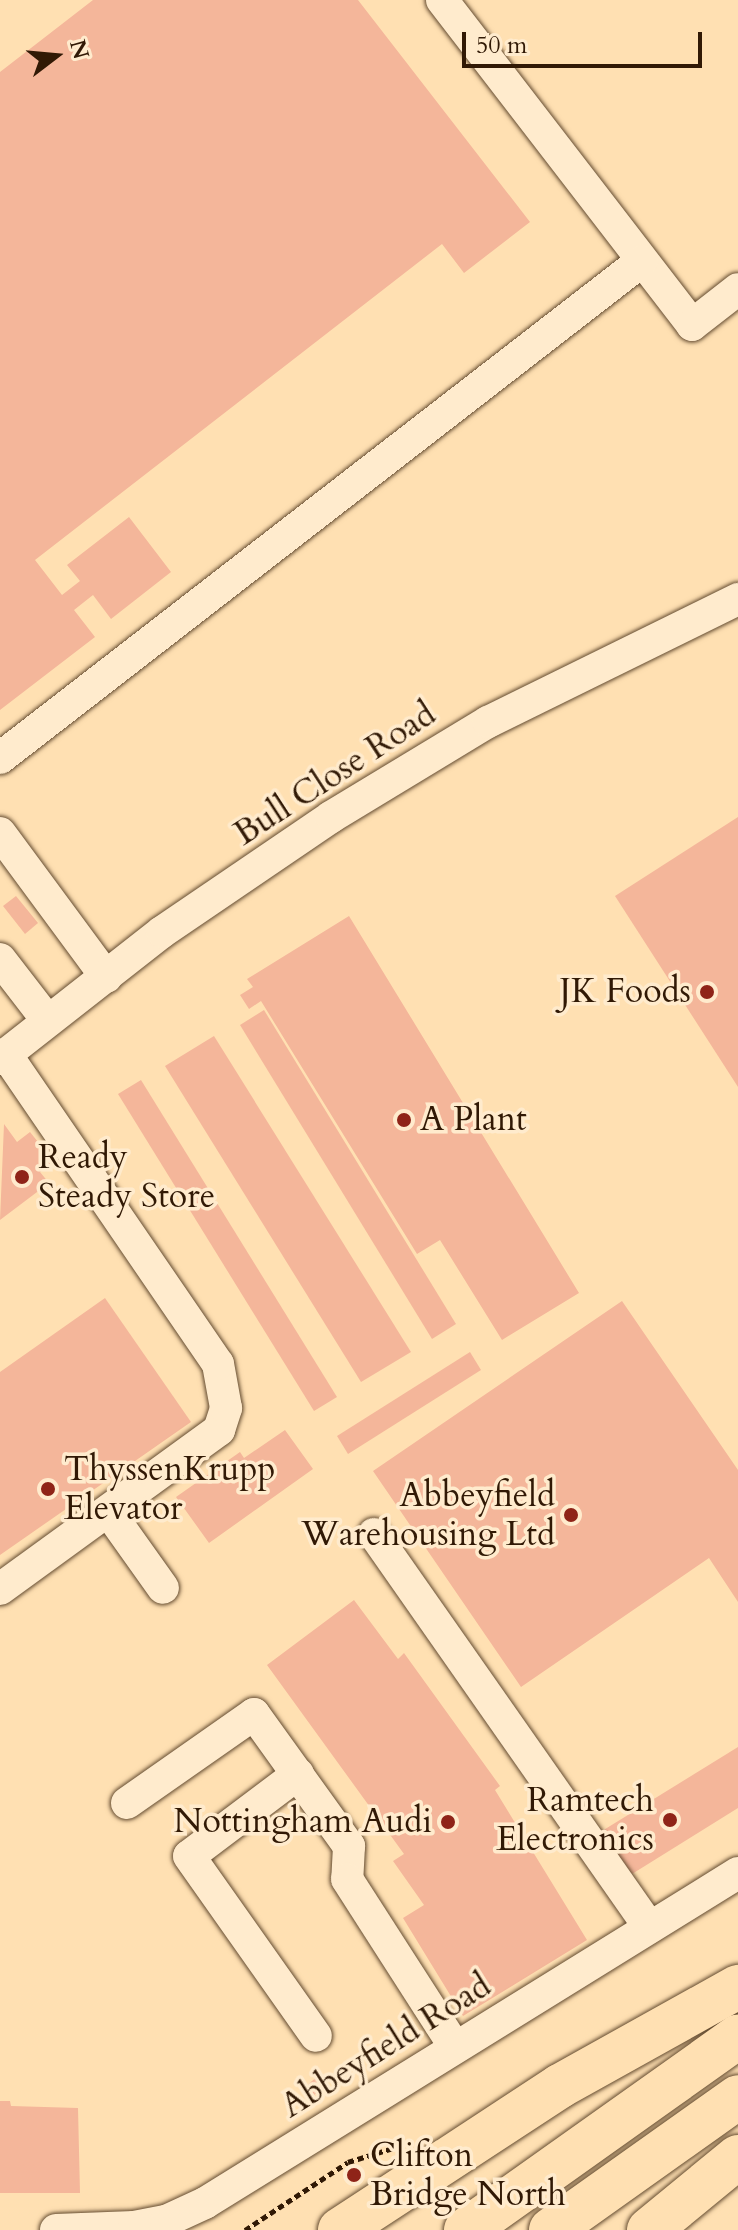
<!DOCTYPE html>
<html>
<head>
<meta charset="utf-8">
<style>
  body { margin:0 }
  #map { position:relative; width:738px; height:2230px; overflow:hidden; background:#ffe0b2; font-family:Cardo,serif }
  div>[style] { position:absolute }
  .building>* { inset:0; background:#f4b69a }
  .path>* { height:5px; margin-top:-2.5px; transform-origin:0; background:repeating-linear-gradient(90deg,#311905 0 6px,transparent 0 10px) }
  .roads { filter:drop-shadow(0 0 2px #644b30) drop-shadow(0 0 2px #644b30) }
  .minor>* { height:32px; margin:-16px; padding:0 16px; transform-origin:16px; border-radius:16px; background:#ffebcd }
  .highway>* { height:44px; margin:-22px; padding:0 22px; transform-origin:22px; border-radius:22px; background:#ffe0b2 }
  .dots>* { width:22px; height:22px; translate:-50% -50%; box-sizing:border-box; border:4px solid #ffebcd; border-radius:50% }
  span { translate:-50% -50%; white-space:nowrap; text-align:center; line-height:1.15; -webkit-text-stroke:7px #ffebcd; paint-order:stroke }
  .street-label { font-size:34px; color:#311905 }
  .poi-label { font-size:34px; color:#311905 }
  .right { translate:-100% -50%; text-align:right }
  .left { translate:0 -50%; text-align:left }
  .north { position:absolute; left:16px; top:16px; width:80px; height:80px; -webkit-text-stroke:6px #ffebcd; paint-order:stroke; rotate:74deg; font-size:22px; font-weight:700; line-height:32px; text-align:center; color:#311905 }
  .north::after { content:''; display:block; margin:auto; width:28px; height:36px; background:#311905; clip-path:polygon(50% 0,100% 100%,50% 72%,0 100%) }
  .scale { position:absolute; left:462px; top:32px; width:240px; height:36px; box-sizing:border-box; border:4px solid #311905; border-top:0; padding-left:10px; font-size:24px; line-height:28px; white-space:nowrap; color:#311905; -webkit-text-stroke:6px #ffebcd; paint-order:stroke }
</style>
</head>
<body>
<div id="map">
  <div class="building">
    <i style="clip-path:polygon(93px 0,358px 0,530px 222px,464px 273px,442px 244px,35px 560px,62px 595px,80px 581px,67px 565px,129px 517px,171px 572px,111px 619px,93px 595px,74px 610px,95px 637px,0 710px,0 72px)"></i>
    <i style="clip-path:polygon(738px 817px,738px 1087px,615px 896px)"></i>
    <i style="clip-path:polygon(16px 896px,38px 923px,25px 934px,3px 906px)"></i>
    <i style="clip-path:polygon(349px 916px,579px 1293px,502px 1340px,440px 1240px,417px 1254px,261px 1001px,249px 1009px,240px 995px,253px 987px,247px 979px)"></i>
    <i style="clip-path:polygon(264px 1010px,456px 1324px,432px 1339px,240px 1025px)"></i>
    <i style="clip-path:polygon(214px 1036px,411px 1352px,361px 1382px,165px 1066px)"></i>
    <i style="clip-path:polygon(141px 1080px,337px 1397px,314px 1411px,118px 1094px)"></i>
    <i style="clip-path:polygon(4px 1124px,17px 1142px,30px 1132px,54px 1162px,40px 1172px,49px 1183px,0 1220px)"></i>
    <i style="clip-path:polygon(105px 1298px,191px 1422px,0 1555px,0 1372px)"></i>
    <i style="clip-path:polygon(622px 1301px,738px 1470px,738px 1602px,709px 1558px,521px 1687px,373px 1471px)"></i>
    <i style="clip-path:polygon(470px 1352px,481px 1370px,348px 1454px,337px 1436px)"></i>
    <i style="clip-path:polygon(285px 1430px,313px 1469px,209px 1543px,176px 1497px,240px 1452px,244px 1458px)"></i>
    <i style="clip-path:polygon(354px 1600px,398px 1659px,404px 1653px,500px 1786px,495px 1790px,587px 1940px,463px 2016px,403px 1918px,424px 1905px,393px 1861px,404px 1854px,267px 1665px)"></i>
    <i style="clip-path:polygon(738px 1747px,738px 1808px,632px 1874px,602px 1831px)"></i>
    <i style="clip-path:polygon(317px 2077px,324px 2088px,314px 2095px,307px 2085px)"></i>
    <i style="clip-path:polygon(0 2101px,10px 2101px,11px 2106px,78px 2108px,80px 2193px,0 2193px)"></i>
  </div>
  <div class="path">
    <i style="left:245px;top:2230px;width:123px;rotate:-33.4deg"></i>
    <i style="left:348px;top:2162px;width:47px;rotate:-17.3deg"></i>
  </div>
  <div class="roads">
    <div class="minor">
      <i style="left:442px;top:0;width:410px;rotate:52.4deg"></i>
      <i style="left:692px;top:325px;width:58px;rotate:-38deg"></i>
      <i style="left:0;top:758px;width:812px;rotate:-37.75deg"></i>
      <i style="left:0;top:833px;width:179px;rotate:53.6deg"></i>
      <i style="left:0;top:959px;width:78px;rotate:52.3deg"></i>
      <i style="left:0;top:1059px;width:206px;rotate:-38.1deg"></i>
      <i style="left:162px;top:932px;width:204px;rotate:-34.2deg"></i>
      <i style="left:331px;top:817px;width:184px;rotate:-31.2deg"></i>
      <i style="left:488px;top:722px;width:279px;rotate:-26.2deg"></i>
      <i style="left:109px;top:1512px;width:93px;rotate:54.6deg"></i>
      <i style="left:374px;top:1534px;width:480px;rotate:55deg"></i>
      <i style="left:0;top:1589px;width:271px;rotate:-36deg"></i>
      <i style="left:219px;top:1430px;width:23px;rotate:-72deg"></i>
      <i style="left:226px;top:1408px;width:45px;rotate:-100.3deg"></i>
      <i style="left:218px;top:1364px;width:376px;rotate:-124.4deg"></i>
      <i style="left:298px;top:1774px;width:136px;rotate:143deg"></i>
      <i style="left:189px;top:1856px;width:220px;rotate:54.8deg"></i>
      <i style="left:127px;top:1803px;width:155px;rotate:-35deg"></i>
      <i style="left:254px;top:1714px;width:163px;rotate:54.3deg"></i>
      <i style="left:349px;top:1846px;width:33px;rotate:93deg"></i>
      <i style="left:347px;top:1879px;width:200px;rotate:57.3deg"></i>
      <i style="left:56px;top:2230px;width:78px;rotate:-2.2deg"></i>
      <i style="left:134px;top:2227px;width:33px;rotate:-11deg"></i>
      <i style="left:166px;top:2221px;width:43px;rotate:-24.8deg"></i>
      <i style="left:205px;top:2203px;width:627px;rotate:-31.76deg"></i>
    </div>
    <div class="highway">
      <i style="left:340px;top:2230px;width:263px;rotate:-33.2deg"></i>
      <i style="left:560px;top:2086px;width:204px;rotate:-29.1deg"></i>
      <i style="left:466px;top:2230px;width:334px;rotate:-35.4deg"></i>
      <i style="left:551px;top:2230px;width:229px;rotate:-35.4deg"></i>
      <i style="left:649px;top:2230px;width:115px;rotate:-39.4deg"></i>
    </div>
  </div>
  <div class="dots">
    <i style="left:707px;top:992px;background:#8f2418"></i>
    <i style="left:404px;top:1120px;background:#8f2418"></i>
    <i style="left:22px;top:1177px;background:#8f2418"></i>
    <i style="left:48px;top:1489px;background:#8f2418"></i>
    <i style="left:571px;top:1515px;background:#8f2418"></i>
    <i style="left:670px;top:1820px;background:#8f2418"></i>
    <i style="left:448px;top:1822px;background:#8f2418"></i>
    <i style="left:354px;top:2175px;background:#8f2418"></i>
  </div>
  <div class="street-label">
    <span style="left:335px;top:774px;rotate:-33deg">Bull Close Road</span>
    <span style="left:386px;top:2046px;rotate:-32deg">Abbeyfield Road</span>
  </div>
  <div class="poi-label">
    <span class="right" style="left:691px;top:992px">JK Foods</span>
    <span class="left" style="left:420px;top:1120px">A Plant</span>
    <span class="left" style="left:38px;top:1177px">Ready<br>Steady Store</span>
    <span class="left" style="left:64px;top:1489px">ThyssenKrupp<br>Elevator</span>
    <span class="right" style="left:555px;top:1515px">Abbeyfield<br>Warehousing Ltd</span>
    <span class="right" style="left:654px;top:1820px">Ramtech<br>Electronics</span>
    <span class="right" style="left:432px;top:1822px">Nottingham Audi</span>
    <span class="left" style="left:370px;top:2175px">Clifton<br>Bridge North</span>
  </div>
  <div class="north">N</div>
  <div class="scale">50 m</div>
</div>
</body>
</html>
